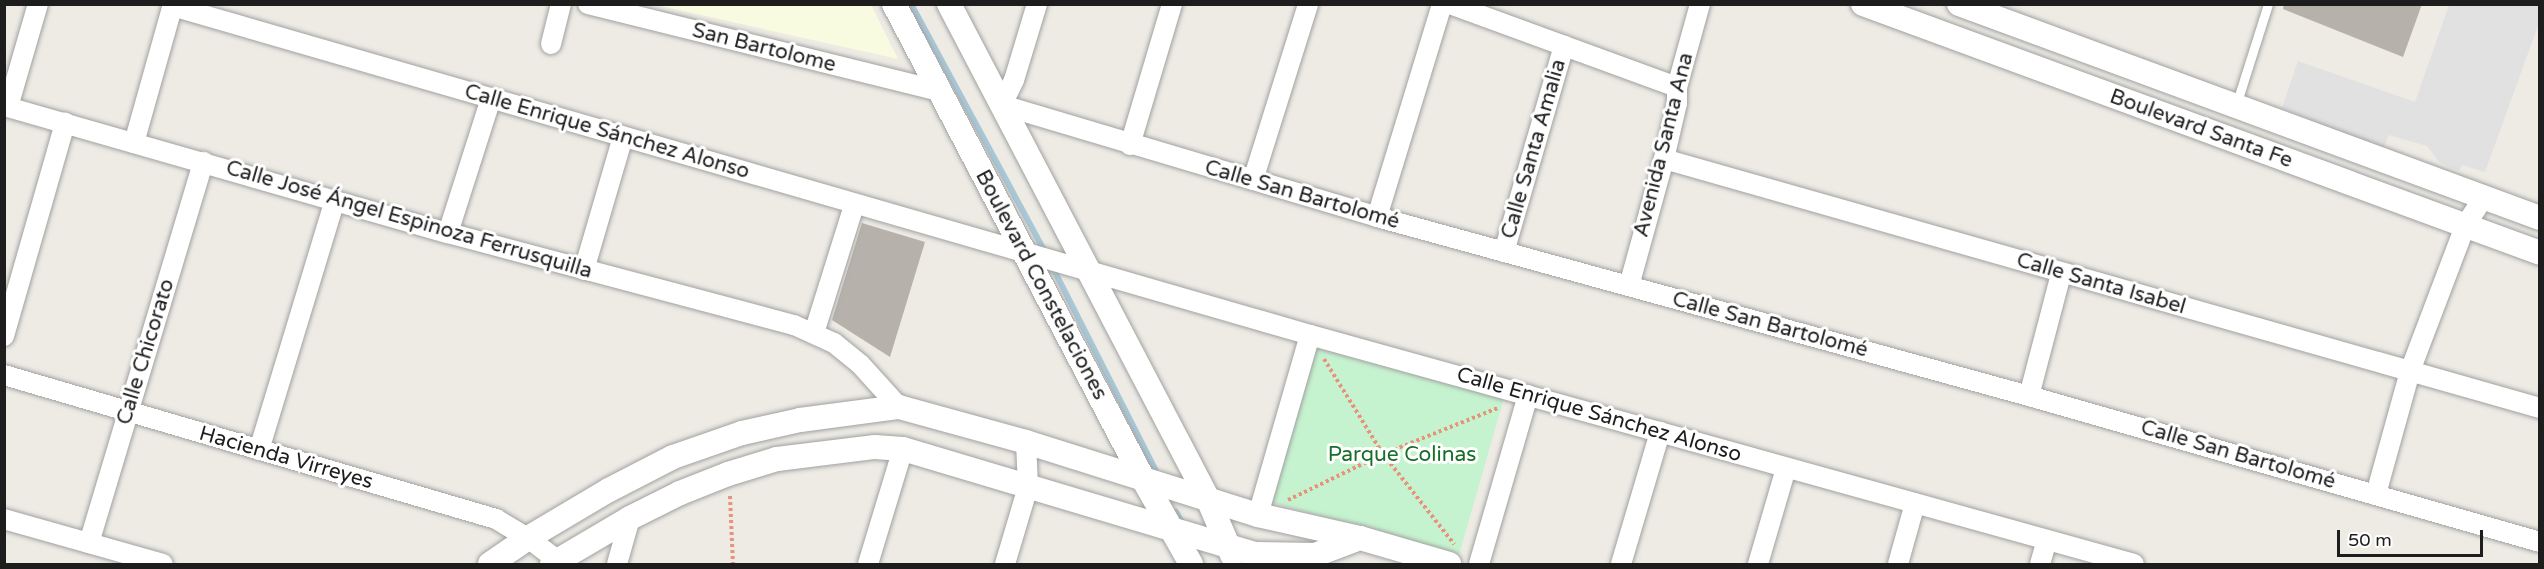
<!DOCTYPE html>
<html>
<head>
<meta charset="utf-8">
<style>
  body { margin:0 }
  #map { position:relative; width:2544px; height:569px; overflow:hidden; background:#edebe4; font-family:"Varela Round",sans-serif }
  div>[style] { position:absolute }
  .education>* { inset:0; background:#f8fbdf }
  .park>* { inset:0; background:#c6f3cf }
  .parking>* { inset:0; background:#e1e1e1 }
  .stream>* { height:6px; margin:-3px; padding:0 3px; transform-origin:3px; border-radius:3px; background:#a9c7d6 }
  .building>* { inset:0; background:#b6b1aa }
  .path>* { height:4px; margin-top:-2px; transform-origin:0; background:repeating-linear-gradient(90deg,#ea9279 0 3px,transparent 0 6px) }
  .roads { filter:drop-shadow(0 0 2px #a1a1a1) drop-shadow(0 0 2px #a1a1a1) }
  .service>* { height:9px; margin:-4.5px; padding:0 4.5px; transform-origin:4.5px; border-radius:4.5px; background:#fff }
  .minor>* { height:20px; margin:-10px; padding:0 10px; transform-origin:10px; border-radius:10px; background:#fff }
  .tertiary>* { height:24px; margin:-12px; padding:0 12px; transform-origin:12px; border-radius:12px; background:#fff }
  span { translate:-50% -50%; white-space:nowrap; text-align:center; line-height:1.15; -webkit-text-stroke:6px #fff; paint-order:stroke }
  .street-label { font-size:21px; color:#1d1d1d }
  .park-label { font-size:21px; color:#186f29 }
  .frame { position:absolute; inset:0; border:6px solid #1d1d1d; pointer-events:none }
  .scale { position:absolute; left:2337px; top:530px; width:146px; height:27px; box-sizing:border-box; border:3px solid #1d1d1d; border-top:0; padding-left:8px; font-size:18px; line-height:21px; white-space:nowrap; color:#1d1d1d; -webkit-text-stroke:4px #fff; paint-order:stroke }
</style>
</head>
<body>
<div id="map">
  <div class="education">
    <i style="clip-path:polygon(656px 5px,871px 5px,898px 59px)"></i>
  </div>
  <div class="park">
    <i style="clip-path:polygon(1307px 345px,1504px 398px,1459px 555px,1266px 501px)"></i>
  </div>
  <div class="parking">
    <i style="clip-path:polygon(2449px 5px,2539px 5px,2539px 23px,2485px 172px,2462px 165px,2459px 171px,2440px 163px,2427px 146px,2389px 135px,2383px 149px,2282px 108px,2298px 61px,2415px 102px)"></i>
  </div>
  <div class="stream">
    <i style="left:911px;top:4px;width:282px;rotate:61.6deg"></i>
    <i style="left:1052px;top:266px;width:228px;rotate:63.1deg"></i>
    <i style="left:1176px;top:512px;width:14px;rotate:60deg"></i>
  </div>
  <div class="building">
    <i style="clip-path:polygon(2284px 4px,2422px 4px,2403px 57px,2283px 9px)"></i>
    <i style="clip-path:polygon(862px 223px,925px 242px,890px 357px,832px 320px)"></i>
  </div>
  <div class="path">
    <i style="left:1324px;top:359px;width:112px;rotate:58.2deg"></i>
    <i style="left:1383px;top:454px;width:115px;rotate:51.7deg"></i>
    <i style="left:730px;top:496px;width:68px;rotate:87.5deg"></i>
    <i style="left:1288px;top:500px;width:106px;rotate:-25.8deg"></i>
    <i style="left:1383px;top:454px;width:124px;rotate:-21.8deg"></i>
  </div>
  <div class="roads">
    <div class="service">
      <i style="left:2236px;top:105px;width:106px;rotate:-72.4deg"></i>
    </div>
    <div class="minor">
      <i style="left:588px;top:4px;width:362px;rotate:13.9deg"></i>
      <i style="left:1037px;top:4px;width:79px;rotate:106.8deg"></i>
      <i style="left:1014px;top:80px;width:28px;rotate:116deg"></i>
      <i style="left:1002px;top:105px;width:391px;rotate:16.6deg"></i>
      <i style="left:1377px;top:217px;width:676px;rotate:15.35deg"></i>
      <i style="left:2029px;top:396px;width:531px;rotate:15.95deg"></i>
      <i style="left:1450px;top:4px;width:242px;rotate:20.1deg"></i>
      <i style="left:172px;top:6px;width:1185px;rotate:16.12deg"></i>
      <i style="left:1310px;top:335px;width:855px;rotate:15.53deg"></i>
      <i style="left:551px;top:44px;width:41px;rotate:-76deg"></i>
      <i style="left:4px;top:106px;width:462px;rotate:16deg"></i>
      <i style="left:448px;top:233px;width:358px;rotate:14.9deg"></i>
      <i style="left:794px;top:325px;width:44px;rotate:24.2deg"></i>
      <i style="left:834px;top:343px;width:33px;rotate:39deg"></i>
      <i style="left:860px;top:364px;width:58px;rotate:47.8deg"></i>
      <i style="left:8px;top:107px;width:107px;rotate:-73.8deg"></i>
      <i style="left:134px;top:143px;width:144px;rotate:-74.3deg"></i>
      <i style="left:1130px;top:145px;width:147px;rotate:-73.4deg"></i>
      <i style="left:1664px;top:159px;width:911px;rotate:15.87deg"></i>
      <i style="left:1253px;top:180px;width:184px;rotate:-72.6deg"></i>
      <i style="left:1377px;top:217px;width:223px;rotate:-73deg"></i>
      <i style="left:448px;top:233px;width:142px;rotate:-72.3deg"></i>
      <i style="left:1504px;top:252px;width:215px;rotate:-73.8deg"></i>
      <i style="left:584px;top:270px;width:139px;rotate:-73.7deg"></i>
      <i style="left:1629px;top:286px;width:132px;rotate:-74.6deg"></i>
      <i style="left:1664px;top:159px;width:57px;rotate:-76.9deg"></i>
      <i style="left:1677px;top:103px;width:16px;rotate:-90deg"></i>
      <i style="left:1677px;top:87px;width:86px;rotate:-74.5deg"></i>
      <i style="left:814px;top:333px;width:134px;rotate:-72.6deg"></i>
      <i style="left:4px;top:336px;width:222px;rotate:-74deg"></i>
      <i style="left:4px;top:375px;width:513px;rotate:16.31deg"></i>
      <i style="left:496px;top:519px;width:37px;rotate:31deg"></i>
      <i style="left:528px;top:538px;width:36px;rotate:37deg"></i>
      <i style="left:2029px;top:396px;width:126px;rotate:-75.3deg"></i>
      <i style="left:259px;top:450px;width:261px;rotate:-73.1deg"></i>
      <i style="left:2376px;top:494px;width:128px;rotate:-74.5deg"></i>
      <i style="left:2410px;top:371px;width:155px;rotate:-69.2deg"></i>
      <i style="left:2465px;top:226px;width:33px;rotate:-57deg"></i>
      <i style="left:1258px;top:515px;width:187px;rotate:-73.9deg"></i>
      <i style="left:4px;top:519px;width:165px;rotate:15.8deg"></i>
      <i style="left:89px;top:543px;width:398px;rotate:-73.3deg"></i>
      <i style="left:617px;top:564px;width:48px;rotate:-74.2deg"></i>
      <i style="left:868px;top:564px;width:120px;rotate:-73.1deg"></i>
      <i style="left:1005px;top:564px;width:80px;rotate:-73.4deg"></i>
      <i style="left:1028px;top:487px;width:45px;rotate:-92.5deg"></i>
      <i style="left:1479px;top:564px;width:176px;rotate:-73.8deg"></i>
      <i style="left:1621px;top:564px;width:138px;rotate:-73.5deg"></i>
      <i style="left:1758px;top:564px;width:100px;rotate:-73.7deg"></i>
      <i style="left:1898px;top:564px;width:63px;rotate:-74.4deg"></i>
      <i style="left:2040px;top:564px;width:25px;rotate:-74deg"></i>
    </div>
    <div class="tertiary">
      <i style="left:894px;top:4px;width:534px;rotate:62.33deg"></i>
      <i style="left:1142px;top:477px;width:100px;rotate:60.6deg"></i>
      <i style="left:949px;top:4px;width:559px;rotate:62.38deg"></i>
      <i style="left:1208px;top:499px;width:61px;rotate:66.8deg"></i>
      <i style="left:1863px;top:4px;width:721px;rotate:20.19deg"></i>
      <i style="left:1959px;top:4px;width:619px;rotate:20.22deg"></i>
      <i style="left:490px;top:564px;width:46px;rotate:-34.4deg"></i>
      <i style="left:528px;top:538px;width:94px;rotate:-30.7deg"></i>
      <i style="left:609px;top:490px;width:72px;rotate:-27.3deg"></i>
      <i style="left:673px;top:457px;width:73px;rotate:-19.2deg"></i>
      <i style="left:742px;top:433px;width:59px;rotate:-12.6deg"></i>
      <i style="left:800px;top:420px;width:100px;rotate:-7.5deg"></i>
      <i style="left:899px;top:407px;width:132px;rotate:15.4deg"></i>
      <i style="left:1026px;top:442px;width:243px;rotate:17.5deg"></i>
      <i style="left:1258px;top:515px;width:105px;rotate:12.7deg"></i>
      <i style="left:1360px;top:538px;width:93px;rotate:16.3deg"></i>
      <i style="left:552px;top:564px;width:91px;rotate:-30.5deg"></i>
      <i style="left:630px;top:518px;width:56px;rotate:-26.6deg"></i>
      <i style="left:680px;top:493px;width:52px;rotate:-21.6deg"></i>
      <i style="left:728px;top:474px;width:51px;rotate:-17deg"></i>
      <i style="left:777px;top:459px;width:99px;rotate:-7deg"></i>
      <i style="left:875px;top:447px;width:28px;rotate:4deg"></i>
      <i style="left:903px;top:449px;width:368px;rotate:16.6deg"></i>
      <i style="left:1256px;top:554px;width:59px;rotate:1deg"></i>
      <i style="left:1315px;top:555px;width:48px;rotate:-20.7deg"></i>
    </div>
  </div>
  <div class="street-label">
    <span style="left:764px;top:48px;rotate:14deg">San Bartolome</span>
    <span style="left:2201px;top:129px;rotate:20deg">Boulevard Santa Fe</span>
    <span style="left:607px;top:132px;rotate:16deg">Calle Enrique Sánchez Alonso</span>
    <span style="left:1664px;top:145px;rotate:-76deg">Avenida Santa Ana</span>
    <span style="left:1534px;top:149px;rotate:-74deg">Calle Santa Amalia</span>
    <span style="left:1302px;top:195px;rotate:16deg">Calle San Bartolomé</span>
    <span style="left:409px;top:220px;rotate:16deg">Calle José Ángel Espinoza Ferrusquilla</span>
    <span style="left:2101px;top:284px;rotate:16deg">Calle Santa Isabel</span>
    <span style="left:1041px;top:285px;rotate:62deg">Boulevard Constelaciones</span>
    <span style="left:1770px;top:325px;rotate:15deg">Calle San Bartolomé</span>
    <span style="left:146px;top:352px;rotate:-73deg">Calle Chicorato</span>
    <span style="left:1599px;top:415px;rotate:16deg">Calle Enrique Sánchez Alonso</span>
    <span style="left:2238px;top:455px;rotate:16deg">Calle San Bartolomé</span>
    <span style="left:286px;top:458px;rotate:16deg">Hacienda Virreyes</span>
  </div>
  <div class="park-label">
    <span style="left:1402px;top:455px">Parque Colinas</span>
  </div>
  <div class="frame"></div>
  <div class="scale">50 m</div>
</div>
</body>
</html>
